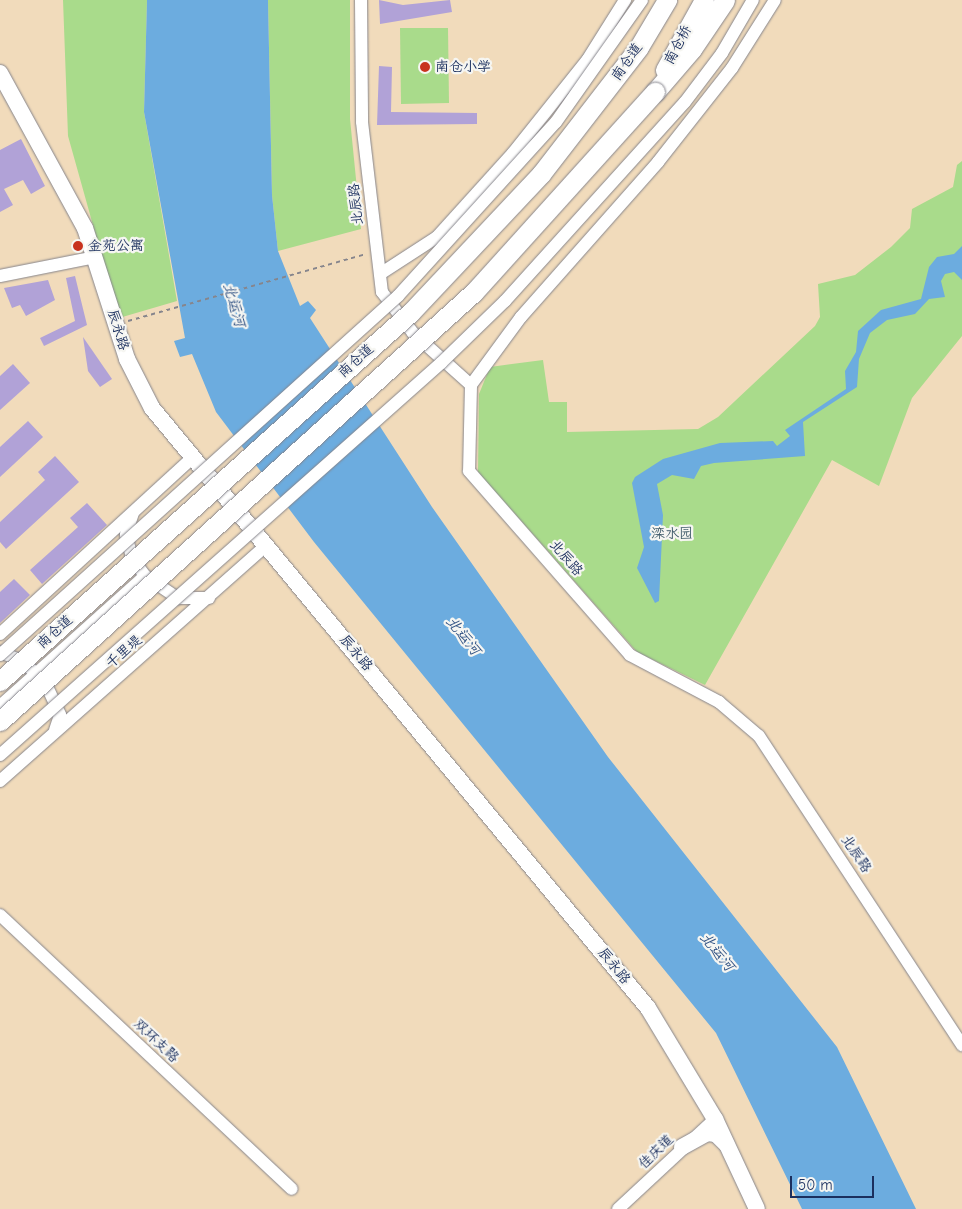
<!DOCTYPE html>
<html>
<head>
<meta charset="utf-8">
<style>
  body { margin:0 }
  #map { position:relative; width:962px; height:1209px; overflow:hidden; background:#f1dbbb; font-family:"Comic Neue","LXGW WenKai TC",sans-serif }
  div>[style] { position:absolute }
  .green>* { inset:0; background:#a9db8b }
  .water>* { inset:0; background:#6cacdf }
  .building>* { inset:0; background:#b1a2d7 }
  .path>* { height:2px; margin-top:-1px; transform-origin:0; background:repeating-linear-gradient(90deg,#86858c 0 4px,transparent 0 8px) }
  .roads { filter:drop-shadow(0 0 1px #86858c) drop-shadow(0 0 1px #86858c) }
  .minor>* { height:12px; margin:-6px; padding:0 6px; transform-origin:6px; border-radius:6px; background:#fff }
  .major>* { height:16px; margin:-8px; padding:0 8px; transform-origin:8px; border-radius:8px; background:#fff }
  .highway>* { height:19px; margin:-9.5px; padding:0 9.5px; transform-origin:9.5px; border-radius:9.5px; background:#fff }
  .bridges { filter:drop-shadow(0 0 1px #86858c) drop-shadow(0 0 1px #86858c) }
  .minor-bridge>* { height:12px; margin:-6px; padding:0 6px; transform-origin:6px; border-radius:6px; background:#fff }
  .highway-bridge>* { height:19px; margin:-9.5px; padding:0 9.5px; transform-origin:9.5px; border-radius:9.5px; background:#fff }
  .dots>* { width:14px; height:14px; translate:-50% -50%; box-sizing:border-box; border:2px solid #f6f6f2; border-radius:50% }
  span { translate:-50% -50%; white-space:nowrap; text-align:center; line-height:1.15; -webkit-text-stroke:4.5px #f6f6f2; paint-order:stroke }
  .street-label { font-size:14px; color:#1b2f5e }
  .poi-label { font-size:14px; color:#1b2f5e }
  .left { translate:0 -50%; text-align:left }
  .park-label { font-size:14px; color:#3e5a69 }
  .water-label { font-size:15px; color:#335485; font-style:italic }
  .scale { position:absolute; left:790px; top:1176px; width:84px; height:22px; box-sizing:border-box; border:2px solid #1b2f5e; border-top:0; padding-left:6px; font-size:15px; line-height:18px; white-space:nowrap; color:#1b2f5e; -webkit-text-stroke:4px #f6f6f2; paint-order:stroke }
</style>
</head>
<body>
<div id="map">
  <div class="green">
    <i style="clip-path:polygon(63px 0,147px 0,144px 112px,177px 301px,119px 318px,68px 136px)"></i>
    <i style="clip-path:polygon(268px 0,350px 0,350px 119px,361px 229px,278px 251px,272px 195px)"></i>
    <i style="clip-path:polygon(400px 28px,448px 28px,449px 103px,401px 104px)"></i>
    <i style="clip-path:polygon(962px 161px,962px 336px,912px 398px,879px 486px,832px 460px,705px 685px,637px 652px,478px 472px,479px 394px,490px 367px,543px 360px,549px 402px,567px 402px,567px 432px,698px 429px,718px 417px,815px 326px,820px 317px,818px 284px,855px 275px,891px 247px,910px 228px,912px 209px,953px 187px,957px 165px)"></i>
  </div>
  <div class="water">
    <i style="clip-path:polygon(147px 0,268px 0,272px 195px,278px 251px,300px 306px,308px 301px,316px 310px,310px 318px,432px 507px,608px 757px,837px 1047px,916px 1209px,802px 1209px,716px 1033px,314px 542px,216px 412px,192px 354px,180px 357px,174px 341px,185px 338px,144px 112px)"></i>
    <i style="clip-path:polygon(962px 246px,962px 280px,954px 272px,945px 274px,941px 281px,945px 297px,929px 299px,915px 314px,887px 320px,870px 333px,859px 359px,857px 387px,803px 422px,805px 456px,714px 463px,701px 466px,694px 479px,672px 475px,657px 484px,663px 515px,659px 601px,655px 603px,637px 568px,644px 547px,632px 483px,635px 477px,663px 459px,720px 443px,773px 441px,777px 446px,790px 436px,785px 430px,846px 389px,845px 371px,856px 352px,858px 331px,881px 310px,921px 299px,929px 267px,937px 257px,954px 254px)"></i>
  </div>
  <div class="building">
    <i style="clip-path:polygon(379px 0,403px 5px,450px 0,452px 12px,380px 24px)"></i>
    <i style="clip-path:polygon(379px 66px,392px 67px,391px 112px,477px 113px,477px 124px,377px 125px)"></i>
    <i style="clip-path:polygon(21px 139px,45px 186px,31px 194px,23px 180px,4px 189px,13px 205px,0 212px,0 150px)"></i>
    <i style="clip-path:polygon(75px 276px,87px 325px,44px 346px,40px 338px,75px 321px,66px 278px)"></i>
    <i style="clip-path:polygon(48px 280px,55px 300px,26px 316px,20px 305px,12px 308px,4px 288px)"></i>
    <i style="clip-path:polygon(83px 337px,112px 379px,100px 387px,88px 371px)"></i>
    <i style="clip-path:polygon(13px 364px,30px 383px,0 410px,0 376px)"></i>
    <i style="clip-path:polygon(28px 421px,43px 437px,0 477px,0 447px)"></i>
    <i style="clip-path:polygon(55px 456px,79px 482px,6px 549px,0 542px,0 522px,45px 480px,38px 472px)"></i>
    <i style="clip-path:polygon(87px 503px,107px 525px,42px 584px,30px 570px,78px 527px,70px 518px)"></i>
    <i style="clip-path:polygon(14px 579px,30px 595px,0 623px,0 592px)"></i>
  </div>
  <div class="path">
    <i style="left:128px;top:321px;width:247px;rotate:-15.7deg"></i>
  </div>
  <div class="roads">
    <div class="minor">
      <i style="left:361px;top:0;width:122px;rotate:89.5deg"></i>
      <i style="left:362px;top:122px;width:171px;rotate:83.3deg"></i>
      <i style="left:382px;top:292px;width:51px;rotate:52.9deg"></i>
      <i style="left:413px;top:333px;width:78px;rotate:41.9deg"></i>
      <i style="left:471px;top:385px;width:86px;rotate:91.3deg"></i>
      <i style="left:469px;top:471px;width:244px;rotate:48.8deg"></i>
      <i style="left:630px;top:655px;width:101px;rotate:27.8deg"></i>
      <i style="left:719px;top:702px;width:52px;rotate:40.4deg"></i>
      <i style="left:759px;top:736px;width:370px;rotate:56.7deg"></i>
      <i style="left:380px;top:274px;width:68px;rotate:-33deg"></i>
      <i style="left:437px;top:237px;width:113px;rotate:-47.9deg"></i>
      <i style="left:513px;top:153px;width:120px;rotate:-51.4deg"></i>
      <i style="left:588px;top:59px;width:70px;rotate:-57.9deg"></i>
      <i style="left:0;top:276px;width:98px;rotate:-11.2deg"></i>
      <i style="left:471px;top:385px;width:84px;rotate:-53.7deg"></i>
      <i style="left:521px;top:317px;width:207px;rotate:-48.5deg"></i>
      <i style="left:658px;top:162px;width:120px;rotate:-51.8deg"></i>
      <i style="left:732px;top:68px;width:80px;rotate:-57.7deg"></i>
      <i style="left:133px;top:513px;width:23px;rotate:108deg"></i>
      <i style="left:126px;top:535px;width:24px;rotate:75deg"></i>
      <i style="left:132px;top:558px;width:22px;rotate:54deg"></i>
      <i style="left:145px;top:576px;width:40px;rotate:34deg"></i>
      <i style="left:178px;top:598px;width:31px"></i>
      <i style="left:0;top:634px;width:262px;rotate:-42.5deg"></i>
      <i style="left:0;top:652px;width:22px;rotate:22deg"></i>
      <i style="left:20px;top:660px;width:31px;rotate:40deg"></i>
      <i style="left:44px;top:680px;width:38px;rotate:65deg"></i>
      <i style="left:60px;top:715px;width:16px;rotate:108deg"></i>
      <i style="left:0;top:706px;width:195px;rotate:-41.9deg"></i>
      <i style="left:0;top:781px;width:356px;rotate:-41.5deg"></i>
      <i style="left:0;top:915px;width:400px;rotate:43.2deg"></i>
      <i style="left:618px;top:1209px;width:132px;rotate:-42.9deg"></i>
    </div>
    <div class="major">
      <i style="left:0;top:73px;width:177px;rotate:61.3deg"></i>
      <i style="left:85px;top:228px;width:138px;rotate:72.2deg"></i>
      <i style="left:127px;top:359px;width:55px;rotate:63deg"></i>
      <i style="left:152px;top:408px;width:778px;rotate:50.42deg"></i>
      <i style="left:648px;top:1008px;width:130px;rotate:58.9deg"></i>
      <i style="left:715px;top:1119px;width:99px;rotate:65deg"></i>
      <i style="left:682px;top:1147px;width:29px;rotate:-29deg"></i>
      <i style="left:707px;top:1133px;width:9px;rotate:6deg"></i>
      <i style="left:716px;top:1134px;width:14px;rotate:45deg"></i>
    </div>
    <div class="highway">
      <i style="left:665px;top:70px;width:80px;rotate:-60.9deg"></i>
      <i style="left:655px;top:92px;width:57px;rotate:-49.3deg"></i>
      <i style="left:692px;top:49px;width:59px;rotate:-56deg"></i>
    </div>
  </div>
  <div class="bridges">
    <div class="minor-bridge">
      <i style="left:0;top:655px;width:536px;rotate:-42.05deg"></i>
      <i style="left:398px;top:296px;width:235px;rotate:-47.8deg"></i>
      <i style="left:556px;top:122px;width:149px;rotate:-54.8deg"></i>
      <i style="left:0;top:755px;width:590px;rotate:-41.63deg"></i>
      <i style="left:441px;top:363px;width:89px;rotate:-44.1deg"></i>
      <i style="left:505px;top:301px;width:268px;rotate:-47.9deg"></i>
      <i style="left:685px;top:102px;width:61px;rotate:-52.9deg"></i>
      <i style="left:722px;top:53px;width:61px;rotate:-59.7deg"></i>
    </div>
    <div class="highway-bridge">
      <i style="left:0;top:681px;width:552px;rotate:-41.92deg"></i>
      <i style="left:411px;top:312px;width:190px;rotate:-46.7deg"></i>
      <i style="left:541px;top:174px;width:160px;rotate:-52.3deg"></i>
      <i style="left:639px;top:47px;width:55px;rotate:-59.2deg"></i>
      <i style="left:0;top:721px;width:639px;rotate:-42.15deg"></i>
      <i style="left:474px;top:292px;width:270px;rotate:-47.9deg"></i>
    </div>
  </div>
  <div class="dots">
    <i style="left:425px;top:67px;background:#c8321e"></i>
    <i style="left:78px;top:246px;background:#c8321e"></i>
  </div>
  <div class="street-label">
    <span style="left:678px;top:45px;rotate:-62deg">南仓桥</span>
    <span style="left:627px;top:62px;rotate:-55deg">南仓道</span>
    <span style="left:356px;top:204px;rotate:-96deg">北辰路</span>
    <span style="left:118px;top:330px;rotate:73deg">辰永路</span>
    <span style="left:356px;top:361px;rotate:-42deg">南仓道</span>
    <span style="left:566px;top:558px;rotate:49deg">北辰路</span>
    <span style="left:55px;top:632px;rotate:-42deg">南仓道</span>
    <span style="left:124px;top:652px;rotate:-41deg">千里堤</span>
    <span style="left:356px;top:653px;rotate:50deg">辰永路</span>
    <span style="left:856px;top:854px;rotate:56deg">北辰路</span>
    <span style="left:614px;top:966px;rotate:51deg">辰永路</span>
    <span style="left:156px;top:1041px;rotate:43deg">双环支路</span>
    <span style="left:656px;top:1152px;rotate:-44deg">佳庆道</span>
  </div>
  <div class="poi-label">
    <span class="left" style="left:435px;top:67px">南仓小学</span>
    <span class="left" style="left:88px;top:246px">金苑公寓</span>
  </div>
  <div class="park-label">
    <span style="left:672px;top:534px">滦水园</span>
  </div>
  <div class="water-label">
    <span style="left:234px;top:305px;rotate:74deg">北运河</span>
    <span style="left:463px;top:636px;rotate:51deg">北运河</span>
    <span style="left:717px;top:952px;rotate:51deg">北运河</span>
  </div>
  <div class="scale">50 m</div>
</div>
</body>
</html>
